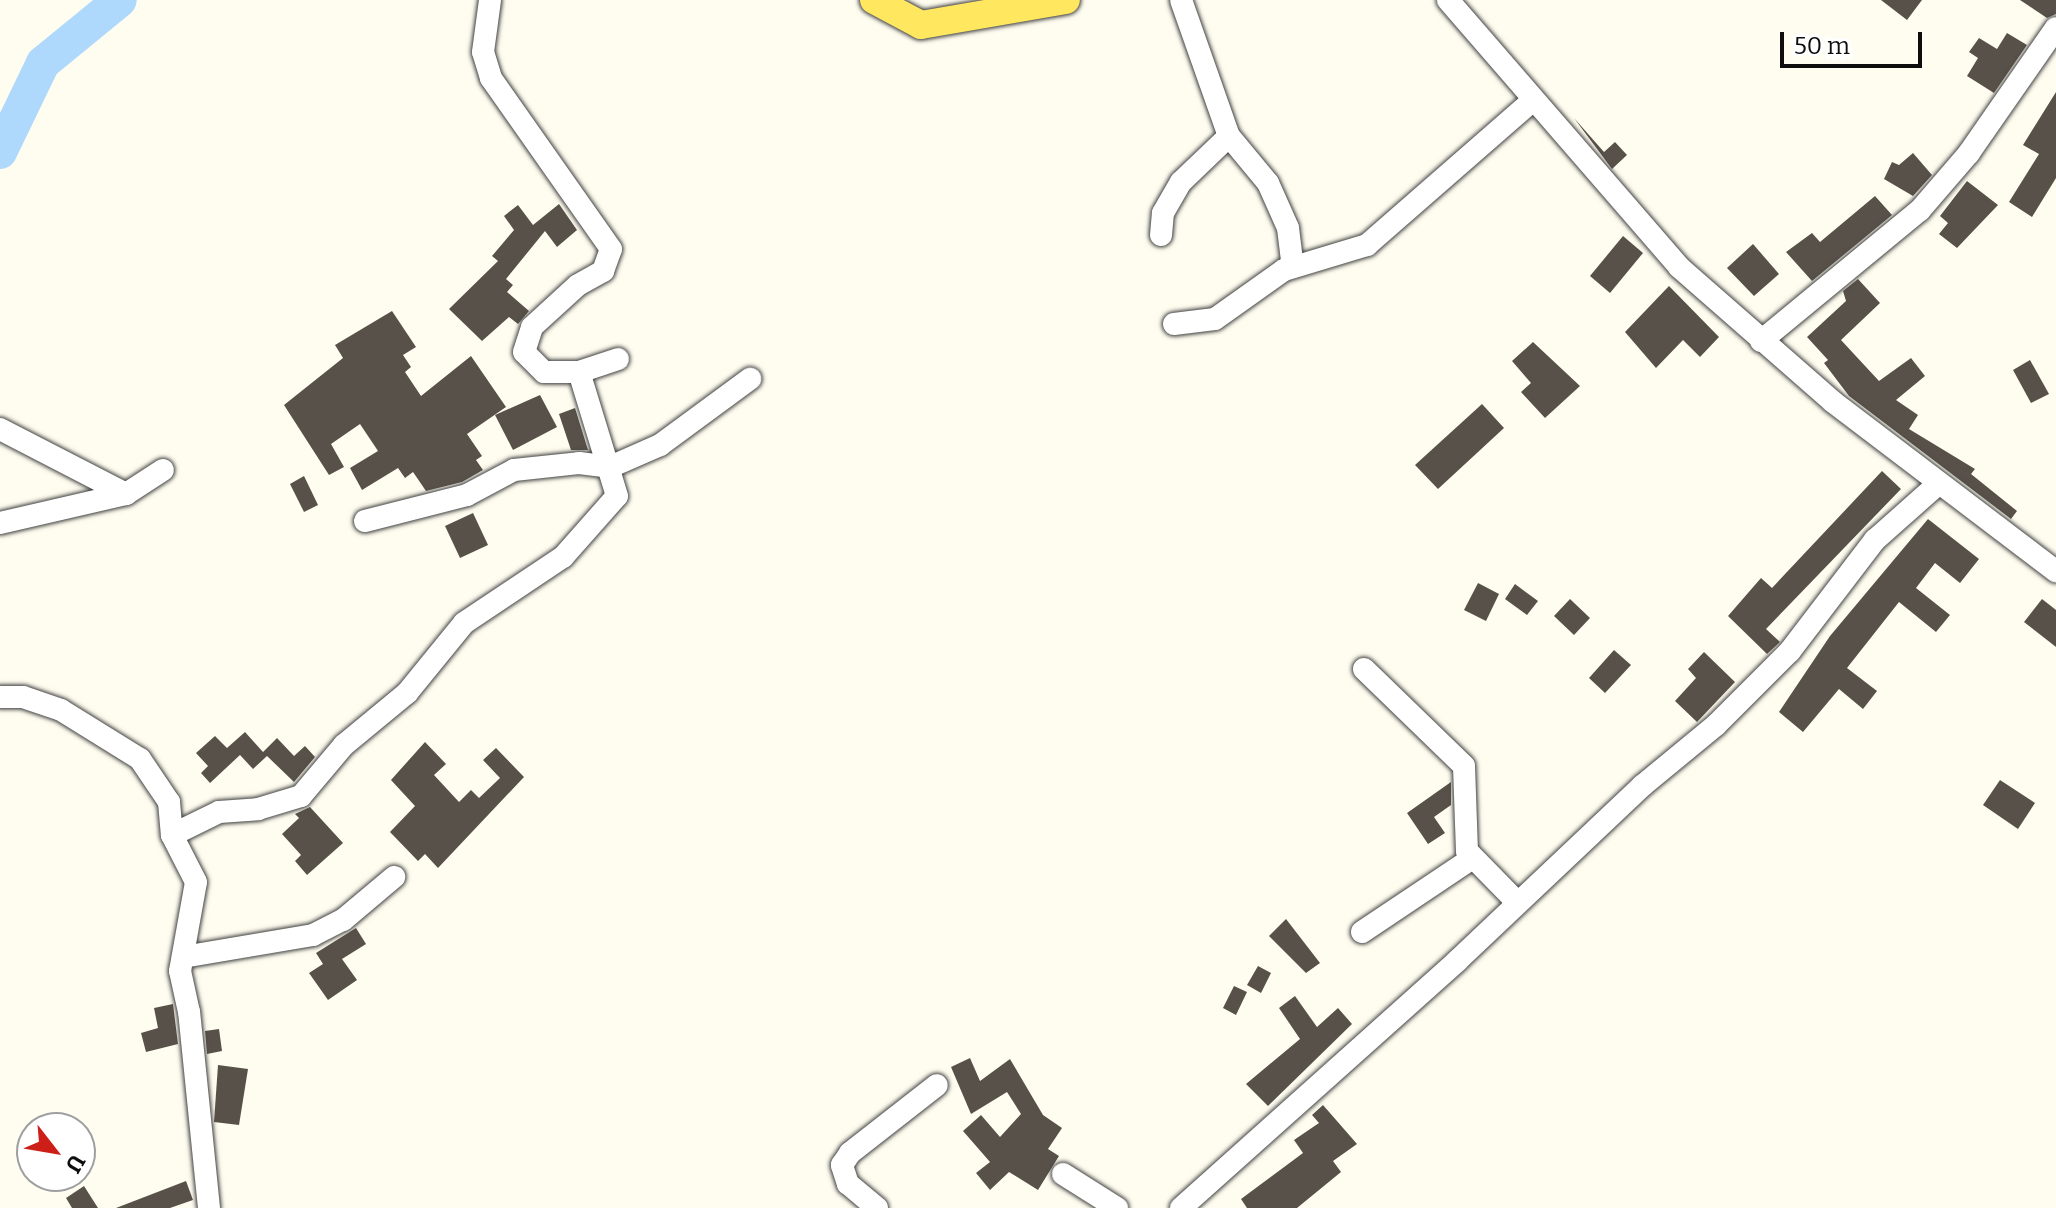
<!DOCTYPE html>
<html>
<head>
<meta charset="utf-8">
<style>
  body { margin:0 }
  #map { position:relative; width:2056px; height:1208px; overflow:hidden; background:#fffdf0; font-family:Bitter,serif }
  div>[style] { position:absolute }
  .river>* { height:34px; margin:-17px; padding:0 17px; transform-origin:17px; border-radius:17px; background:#aed8fc }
  .building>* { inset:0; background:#585149 }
  .roads { filter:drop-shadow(0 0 2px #414141) drop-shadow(0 0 2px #414141) }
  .minor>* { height:22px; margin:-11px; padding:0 11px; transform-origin:11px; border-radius:11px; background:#fff }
  .major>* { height:28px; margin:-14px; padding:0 14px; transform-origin:14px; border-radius:14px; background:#ffe760 }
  span { translate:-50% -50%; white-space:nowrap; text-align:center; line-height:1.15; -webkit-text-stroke:8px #fff; paint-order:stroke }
  .north { position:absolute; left:16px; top:1112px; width:80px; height:80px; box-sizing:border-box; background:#fff; border:2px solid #9f9f9f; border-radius:50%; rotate:121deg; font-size:22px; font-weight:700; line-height:32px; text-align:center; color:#0e0e0e }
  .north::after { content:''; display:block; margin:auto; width:28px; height:36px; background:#cd1f17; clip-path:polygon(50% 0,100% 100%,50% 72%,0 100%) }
  .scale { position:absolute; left:1780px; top:32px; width:142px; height:36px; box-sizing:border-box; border:4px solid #0e0e0e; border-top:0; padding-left:10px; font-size:24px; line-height:28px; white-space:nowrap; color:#0e0e0e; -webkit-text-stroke:6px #fff; paint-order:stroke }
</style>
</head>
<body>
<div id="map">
  <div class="river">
    <i style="left:0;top:152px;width:99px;rotate:-64.2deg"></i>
    <i style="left:43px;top:63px;width:99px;rotate:-39.3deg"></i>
  </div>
  <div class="building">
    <i style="clip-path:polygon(1881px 0,1922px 0,1907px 20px)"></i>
    <i style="clip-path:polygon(2020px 0,2056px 0,2056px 14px,2047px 18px)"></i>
    <i style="clip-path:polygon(2007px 33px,2027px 45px,1994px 93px,1967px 76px,1978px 58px,1969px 52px,1979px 38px,1997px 49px)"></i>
    <i style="clip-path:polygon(2056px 92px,2056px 178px,2032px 217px,2009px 202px,2039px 154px,2023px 145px)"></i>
    <i style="clip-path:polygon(1574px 118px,1604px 152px,1615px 142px,1627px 155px,1612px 169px)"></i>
    <i style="clip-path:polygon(1913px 153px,1932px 175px,1913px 196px,1884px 179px,1892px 162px,1899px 165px)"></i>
    <i style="clip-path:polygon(1967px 181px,1998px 205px,1957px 248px,1939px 234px,1948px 223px,1940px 216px)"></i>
    <i style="clip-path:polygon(1875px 196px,1892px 215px,1812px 281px,1786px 252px,1812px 233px,1820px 242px)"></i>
    <i style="clip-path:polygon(559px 204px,577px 230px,557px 247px,545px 231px,506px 279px,513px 285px,507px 292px,529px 311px,518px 324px,509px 317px,482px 341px,449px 309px,498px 261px,492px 256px,514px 230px,504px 216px,518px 205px,533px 225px)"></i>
    <i style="clip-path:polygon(1623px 236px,1643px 253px,1610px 293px,1590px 276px)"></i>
    <i style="clip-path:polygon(1753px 244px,1779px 274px,1754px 296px,1727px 268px)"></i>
    <i style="clip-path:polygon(1858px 279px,1880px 303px,1841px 340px,1879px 381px,1911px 358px,1925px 376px,1896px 400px,1918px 415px,1909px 429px,1975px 469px,1971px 474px,2017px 511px,2011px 519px,1849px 396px,1824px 363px,1828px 360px,1807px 337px,1846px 301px,1843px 291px)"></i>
    <i style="clip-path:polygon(1669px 286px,1719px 337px,1700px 357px,1683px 340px,1656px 368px,1625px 332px)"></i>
    <i style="clip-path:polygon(392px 311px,416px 347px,403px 355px,411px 367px,405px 372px,421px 396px,471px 356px,506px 407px,467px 434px,482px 456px,476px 460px,483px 470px,462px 482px,426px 491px,413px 472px,405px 478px,398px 468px,362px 490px,350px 468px,378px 451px,360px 424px,331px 444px,344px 467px,329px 475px,284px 405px,343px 358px,335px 345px)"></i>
    <i style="clip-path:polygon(1533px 342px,1580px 386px,1545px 418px,1521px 392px,1531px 383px,1512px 361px)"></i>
    <i style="clip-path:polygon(2030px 360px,2049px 394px,2031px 403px,2013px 370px)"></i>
    <i style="clip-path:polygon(540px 395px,557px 427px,513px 450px,495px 415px)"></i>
    <i style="clip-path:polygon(1482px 404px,1504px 428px,1438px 489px,1415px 465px)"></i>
    <i style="clip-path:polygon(575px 408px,588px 450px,571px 450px,559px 414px)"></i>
    <i style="clip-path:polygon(1882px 471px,1901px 489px,1766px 629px,1780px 642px,1767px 654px,1728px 616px,1761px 578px,1772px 588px)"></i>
    <i style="clip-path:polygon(304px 476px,318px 505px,304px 512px,290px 484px)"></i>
    <i style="clip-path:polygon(473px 513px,488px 545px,460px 558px,445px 526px)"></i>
    <i style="clip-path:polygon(1928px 519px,1979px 559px,1960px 583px,1935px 563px,1916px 588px,1950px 615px,1936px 632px,1899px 602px,1847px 668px,1877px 691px,1863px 709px,1839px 689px,1803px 732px,1779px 712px,1830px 636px)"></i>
    <i style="clip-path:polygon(1478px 583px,1499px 594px,1486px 621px,1464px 610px)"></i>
    <i style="clip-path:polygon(1515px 584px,1538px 601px,1527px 615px,1505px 599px)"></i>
    <i style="clip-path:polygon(1570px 599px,1590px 618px,1574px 635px,1554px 616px)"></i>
    <i style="clip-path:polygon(2042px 599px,2056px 610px,2056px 647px,2024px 622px)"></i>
    <i style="clip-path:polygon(1614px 650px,1631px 665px,1605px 693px,1589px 678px)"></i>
    <i style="clip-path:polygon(1704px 652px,1735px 682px,1697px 722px,1675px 701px,1696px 678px,1688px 669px)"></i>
    <i style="clip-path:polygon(245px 732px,263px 752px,277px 738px,294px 756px,305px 746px,315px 757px,294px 782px,267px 756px,253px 769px,240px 755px,210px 783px,201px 773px,208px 766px,196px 753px,215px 736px,227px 748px)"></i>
    <i style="clip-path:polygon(425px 742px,446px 764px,434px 775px,459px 802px,471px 790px,479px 798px,500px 778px,483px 760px,496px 748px,524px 777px,438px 868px,425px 854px,418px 861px,390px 832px,415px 806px,391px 780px)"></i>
    <i style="clip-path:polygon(2000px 780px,2035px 803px,2018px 829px,1983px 805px)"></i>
    <i style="clip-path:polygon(1451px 782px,1451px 805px,1434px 817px,1445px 833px,1428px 844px,1407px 813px)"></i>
    <i style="clip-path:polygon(310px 807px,343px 843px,307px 875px,295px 861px,301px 855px,282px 834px,299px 818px,295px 814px)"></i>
    <i style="clip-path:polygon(1286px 919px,1320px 963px,1306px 973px,1269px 936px)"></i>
    <i style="clip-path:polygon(356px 928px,366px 944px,342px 959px,357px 980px,328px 1000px,309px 973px,323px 964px,316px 953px)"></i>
    <i style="clip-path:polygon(1258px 966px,1271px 973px,1261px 993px,1247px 985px)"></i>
    <i style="clip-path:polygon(1234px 986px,1247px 992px,1236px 1015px,1223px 1008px)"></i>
    <i style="clip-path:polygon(1295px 996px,1317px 1027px,1338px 1008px,1352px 1024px,1268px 1106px,1246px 1084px,1300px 1039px,1279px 1008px)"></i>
    <i style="clip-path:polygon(173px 1004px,178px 1044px,146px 1052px,141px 1033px,158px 1028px,154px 1008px)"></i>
    <i style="clip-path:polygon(219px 1029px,222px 1051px,207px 1054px,205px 1031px)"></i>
    <i style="clip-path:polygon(970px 1058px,980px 1081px,1010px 1059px,1043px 1115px,1062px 1128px,1048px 1149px,1059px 1156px,1038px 1190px,1009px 1172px,990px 1190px,976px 1173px,990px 1162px,963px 1131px,981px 1115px,1000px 1137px,1021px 1114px,1007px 1092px,971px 1114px,951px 1067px)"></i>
    <i style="clip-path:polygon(218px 1065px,248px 1069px,239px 1125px,214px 1122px)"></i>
    <i style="clip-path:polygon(1323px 1105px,1357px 1144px,1333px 1161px,1341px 1172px,1297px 1208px,1247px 1208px,1241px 1199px,1303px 1153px,1294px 1140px,1319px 1123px,1312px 1115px)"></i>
    <i style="clip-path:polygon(186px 1181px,193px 1200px,170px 1208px,116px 1208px)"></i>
    <i style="clip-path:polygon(84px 1186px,98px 1208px,72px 1208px,66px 1198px)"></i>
  </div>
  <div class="roads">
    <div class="minor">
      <i style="left:1181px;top:0;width:144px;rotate:70.6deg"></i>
      <i style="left:1229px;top:136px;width:61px;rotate:50.3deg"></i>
      <i style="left:1268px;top:183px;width:49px;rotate:66deg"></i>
      <i style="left:1288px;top:228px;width:39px;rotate:83deg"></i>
      <i style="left:1448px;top:0;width:353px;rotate:49.1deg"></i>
      <i style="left:1679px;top:267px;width:205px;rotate:41.2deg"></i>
      <i style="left:1833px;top:402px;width:280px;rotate:37.2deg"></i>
      <i style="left:1161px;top:235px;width:22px;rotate:-85deg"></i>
      <i style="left:1163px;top:213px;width:36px;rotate:-60deg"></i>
      <i style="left:1181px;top:182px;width:66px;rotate:-43.8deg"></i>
      <i style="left:1174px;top:324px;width:41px;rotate:-7deg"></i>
      <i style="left:1215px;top:319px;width:85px;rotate:-35.4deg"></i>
      <i style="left:1284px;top:270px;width:87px;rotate:-16.8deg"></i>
      <i style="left:1367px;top:245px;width:219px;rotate:-41.1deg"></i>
      <i style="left:1761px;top:341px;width:206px;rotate:-39.5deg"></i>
      <i style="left:1920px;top:210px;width:75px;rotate:-49.3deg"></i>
      <i style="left:1969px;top:153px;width:152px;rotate:-55.2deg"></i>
      <i style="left:579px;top:372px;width:41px;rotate:-18.4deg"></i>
      <i style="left:0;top:429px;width:142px;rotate:27.3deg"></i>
      <i style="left:365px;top:521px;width:105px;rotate:-14.3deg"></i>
      <i style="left:467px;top:495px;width:53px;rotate:-28deg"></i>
      <i style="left:514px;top:470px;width:65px;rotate:-6.1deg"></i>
      <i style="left:579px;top:463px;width:31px;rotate:7deg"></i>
      <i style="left:610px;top:467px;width:55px;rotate:-23.7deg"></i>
      <i style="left:660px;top:445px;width:112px;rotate:-36.3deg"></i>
      <i style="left:0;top:523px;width:129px;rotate:-13deg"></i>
      <i style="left:126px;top:494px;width:44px;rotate:-33deg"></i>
      <i style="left:1364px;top:669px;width:139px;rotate:44.1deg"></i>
      <i style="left:1464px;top:766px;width:85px;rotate:88deg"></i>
      <i style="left:1467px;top:851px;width:71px;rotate:45.6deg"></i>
      <i style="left:0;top:697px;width:23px"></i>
      <i style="left:23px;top:697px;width:40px;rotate:18.9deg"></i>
      <i style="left:61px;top:710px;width:93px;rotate:31.8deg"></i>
      <i style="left:140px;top:759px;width:52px;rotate:56deg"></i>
      <i style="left:169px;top:802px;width:33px;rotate:85deg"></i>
      <i style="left:1362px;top:932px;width:131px;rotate:-33.8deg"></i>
      <i style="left:183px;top:957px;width:132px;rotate:-9.6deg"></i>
      <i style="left:313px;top:935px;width:34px;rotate:-27deg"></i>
      <i style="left:343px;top:920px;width:67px;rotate:-40.1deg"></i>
      <i style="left:1063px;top:1174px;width:64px;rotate:32.2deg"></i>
      <i style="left:209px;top:1208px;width:197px;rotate:-95.8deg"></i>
      <i style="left:189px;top:1012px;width:42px;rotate:-102.4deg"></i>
      <i style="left:180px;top:971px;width:90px;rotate:-79.8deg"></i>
      <i style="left:196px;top:882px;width:53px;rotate:-117.1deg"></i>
      <i style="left:172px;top:835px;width:52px;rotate:-26.1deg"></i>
      <i style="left:219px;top:812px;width:39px;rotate:-4deg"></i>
      <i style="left:258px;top:809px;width:45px;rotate:-16.8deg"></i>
      <i style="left:301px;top:796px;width:67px;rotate:-49.9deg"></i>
      <i style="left:344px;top:745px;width:82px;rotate:-39.5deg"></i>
      <i style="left:407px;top:693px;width:90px;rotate:-50.8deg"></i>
      <i style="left:464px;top:623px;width:119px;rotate:-33.7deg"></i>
      <i style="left:563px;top:557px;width:81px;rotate:-48.5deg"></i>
      <i style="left:617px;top:496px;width:130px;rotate:-107deg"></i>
      <i style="left:579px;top:372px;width:35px;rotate:180deg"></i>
      <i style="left:544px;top:372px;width:28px;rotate:-135deg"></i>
      <i style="left:524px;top:352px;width:26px;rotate:-72deg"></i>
      <i style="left:532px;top:327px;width:62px;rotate:-42.4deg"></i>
      <i style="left:578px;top:285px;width:29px;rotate:-29deg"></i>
      <i style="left:603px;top:271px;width:23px;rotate:-70deg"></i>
      <i style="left:611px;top:249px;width:209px;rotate:-125.1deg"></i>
      <i style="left:491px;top:78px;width:27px;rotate:-107deg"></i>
      <i style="left:483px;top:52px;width:52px;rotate:-82.3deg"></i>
      <i style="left:877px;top:1208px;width:38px;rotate:-140deg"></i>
      <i style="left:848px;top:1184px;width:20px;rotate:-108deg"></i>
      <i style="left:842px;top:1165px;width:14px;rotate:-56deg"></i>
      <i style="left:850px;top:1153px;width:110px;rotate:-38deg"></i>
      <i style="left:1181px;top:1208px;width:370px;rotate:-41.8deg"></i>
      <i style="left:1457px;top:961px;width:255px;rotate:-43.4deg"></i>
      <i style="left:1642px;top:786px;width:96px;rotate:-39.5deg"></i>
      <i style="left:1716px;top:725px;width:105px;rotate:-45deg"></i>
      <i style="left:1790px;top:651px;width:140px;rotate:-52.6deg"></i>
      <i style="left:1875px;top:540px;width:83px;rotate:-41.6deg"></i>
    </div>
    <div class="major">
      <i style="left:874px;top:0;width:53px;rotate:28deg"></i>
      <i style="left:921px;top:25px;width:147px;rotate:-9.8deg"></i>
    </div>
  </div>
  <div class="north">U</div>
  <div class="scale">50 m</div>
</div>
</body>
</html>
